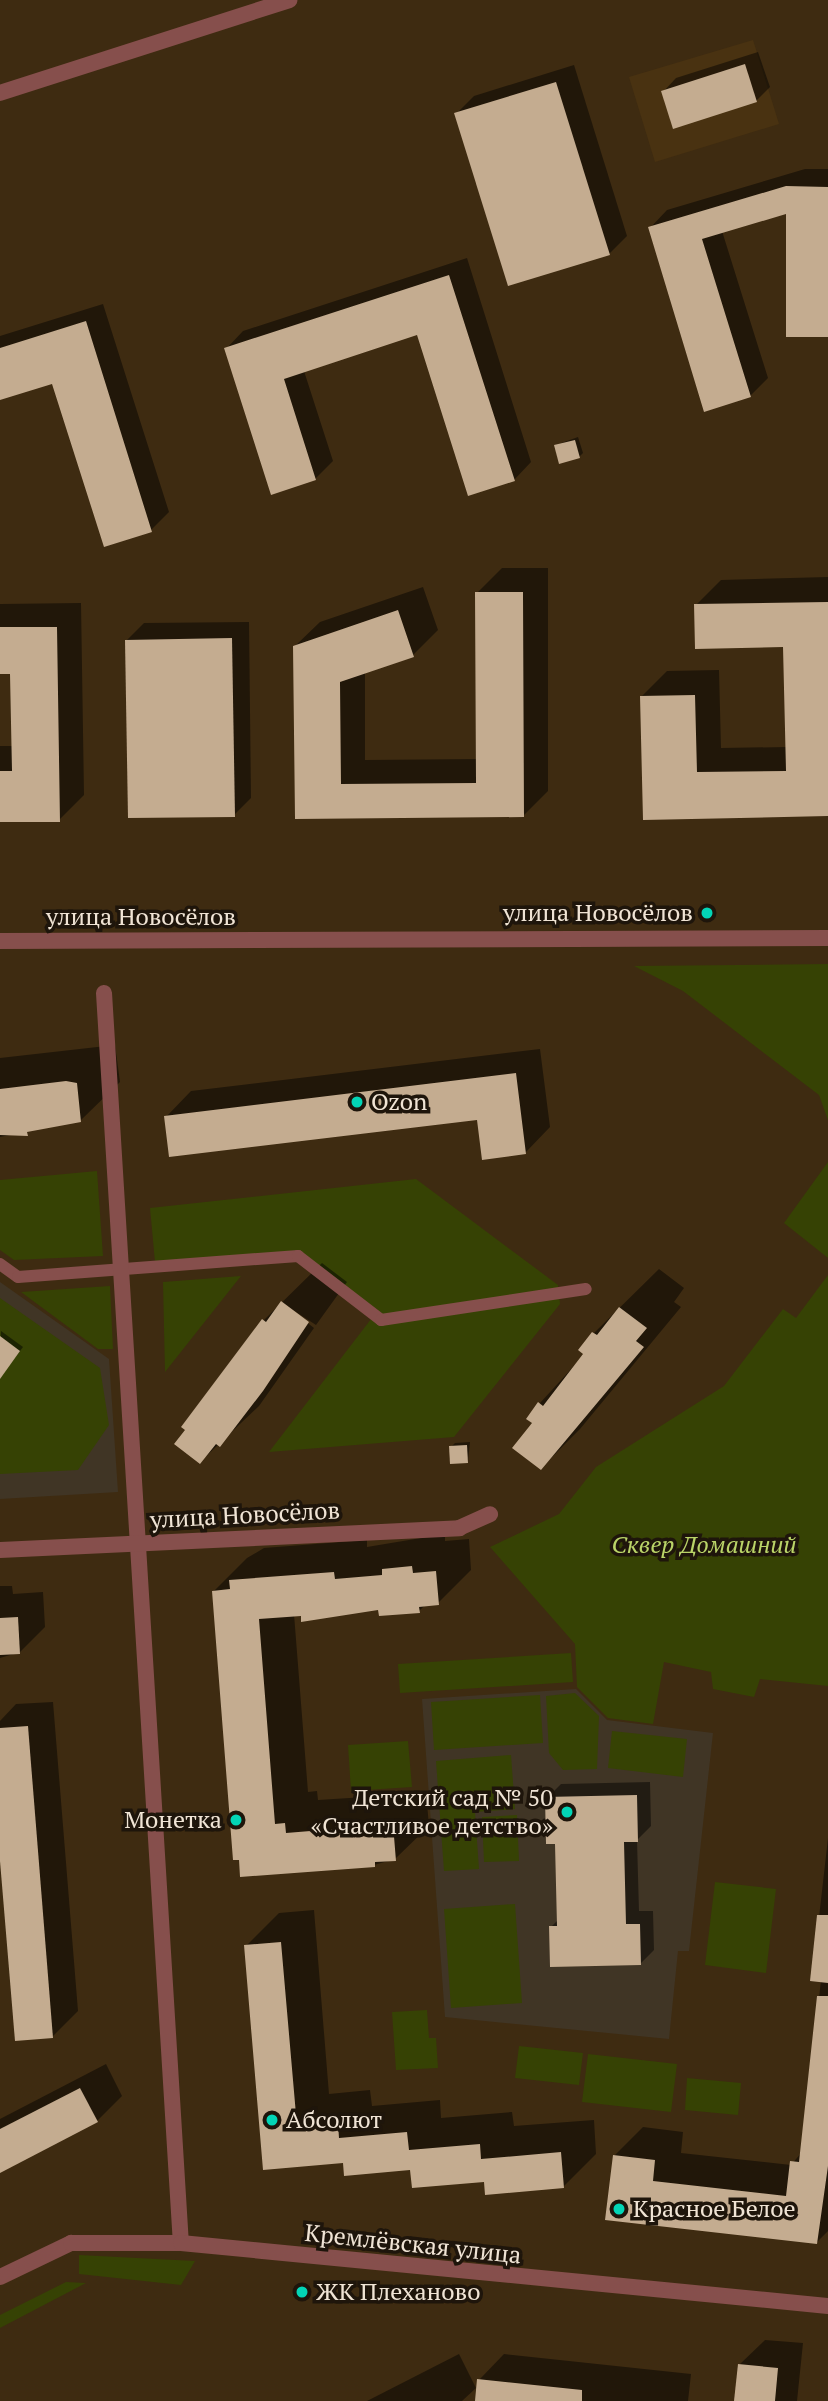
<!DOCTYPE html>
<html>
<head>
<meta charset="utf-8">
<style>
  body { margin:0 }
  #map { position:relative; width:828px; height:2401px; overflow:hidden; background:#3e2b11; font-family:"PT Serif",serif }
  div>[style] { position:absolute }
  .built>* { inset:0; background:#493211 }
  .education>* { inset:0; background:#403525 }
  .green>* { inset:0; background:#364204 }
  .shadow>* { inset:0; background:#0007 }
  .building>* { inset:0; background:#c4ac90 }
  .pedestrian>* { height:12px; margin:-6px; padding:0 6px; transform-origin:6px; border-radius:6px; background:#864f4c }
  .minor>* { height:16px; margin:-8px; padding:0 8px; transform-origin:8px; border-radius:8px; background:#864f4c }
  .dots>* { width:19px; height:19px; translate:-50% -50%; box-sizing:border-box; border:4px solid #1e150b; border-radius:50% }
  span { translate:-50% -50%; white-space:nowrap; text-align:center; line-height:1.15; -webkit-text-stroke:7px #1e150b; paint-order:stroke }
  .poi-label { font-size:24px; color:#f0e4d5 }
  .right { translate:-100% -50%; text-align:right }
  .left { translate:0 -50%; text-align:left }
  .street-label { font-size:24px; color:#f0e4d5 }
  .park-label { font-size:24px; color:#bad468; font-style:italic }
</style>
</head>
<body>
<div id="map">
  <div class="built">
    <i style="clip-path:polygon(753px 40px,779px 124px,655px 162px,629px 77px)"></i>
  </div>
  <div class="education">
    <i style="clip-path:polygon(0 1282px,109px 1359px,118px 1492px,0 1499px)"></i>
    <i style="clip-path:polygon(576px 1689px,607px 1720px,713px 1733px,689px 1951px,678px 1951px,669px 2039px,445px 2017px,422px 1699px)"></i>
  </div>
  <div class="green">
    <i style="clip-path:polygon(828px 964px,828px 1120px,819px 1095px,683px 991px,634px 966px)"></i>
    <i style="clip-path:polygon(828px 1162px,828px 1258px,784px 1223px)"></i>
    <i style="clip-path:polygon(97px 1171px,103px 1256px,14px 1260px,0 1250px,0 1180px)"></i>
    <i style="clip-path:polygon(416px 1179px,558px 1285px,560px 1304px,454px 1437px,269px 1452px,378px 1310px,298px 1251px,155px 1262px,150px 1208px)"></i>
    <i style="clip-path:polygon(828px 1275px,828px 1686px,760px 1679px,754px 1697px,713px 1689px,711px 1672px,664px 1662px,653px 1724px,608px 1718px,577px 1687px,575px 1644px,490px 1547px,559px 1514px,596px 1467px,724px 1386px,783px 1309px,796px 1318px)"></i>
    <i style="clip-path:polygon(241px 1276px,165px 1372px,163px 1282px)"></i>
    <i style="clip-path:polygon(110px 1286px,113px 1349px,98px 1349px,21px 1292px)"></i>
    <i style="clip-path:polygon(0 1298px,100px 1368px,109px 1425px,78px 1470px,0 1474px)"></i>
    <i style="clip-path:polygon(571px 1653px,573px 1682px,400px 1693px,398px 1664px)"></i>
    <i style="clip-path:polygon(575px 1693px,599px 1716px,597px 1769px,563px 1770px,549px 1753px,546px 1696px)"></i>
    <i style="clip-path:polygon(540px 1695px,543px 1743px,434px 1750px,431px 1702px)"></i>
    <i style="clip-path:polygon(612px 1731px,687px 1739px,683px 1777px,608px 1768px)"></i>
    <i style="clip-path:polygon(408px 1741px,412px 1787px,351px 1791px,348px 1745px)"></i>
    <i style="clip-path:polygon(511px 1755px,515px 1809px,475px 1812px,479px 1869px,444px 1871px,436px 1761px)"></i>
    <i style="clip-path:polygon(517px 1815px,519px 1861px,484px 1862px,482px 1817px)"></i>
    <i style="clip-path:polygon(715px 1882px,776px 1889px,766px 1973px,705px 1965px)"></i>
    <i style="clip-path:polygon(515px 1904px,522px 2003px,451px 2008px,444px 1909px)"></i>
    <i style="clip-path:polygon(427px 2010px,429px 2038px,436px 2038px,438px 2068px,396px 2070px,392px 2012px)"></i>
    <i style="clip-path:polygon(519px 2046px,583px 2053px,579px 2085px,515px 2078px)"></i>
    <i style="clip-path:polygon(588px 2054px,677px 2064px,671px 2112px,582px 2102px)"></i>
    <i style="clip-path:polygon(687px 2078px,741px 2083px,738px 2115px,685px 2110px)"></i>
    <i style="clip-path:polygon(79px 2255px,195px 2261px,181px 2285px,79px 2274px)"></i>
    <i style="clip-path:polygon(66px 2282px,86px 2283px,0 2328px,0 2315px)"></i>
  </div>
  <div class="shadow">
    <i style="clip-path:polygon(758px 52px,770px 87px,756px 101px,663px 92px,676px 78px)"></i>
    <i style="clip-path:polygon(574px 65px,627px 236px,610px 253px,509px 284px,456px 114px,474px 96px)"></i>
    <i style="clip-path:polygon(805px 169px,828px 169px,828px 336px,788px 212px,722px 231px,768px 378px,750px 396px,650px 228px,667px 210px)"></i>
    <i style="clip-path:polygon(467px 258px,531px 462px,514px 480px,418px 333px,304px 371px,333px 461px,315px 479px,226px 349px,243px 331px)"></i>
    <i style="clip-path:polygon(103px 304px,169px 512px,151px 530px,54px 381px,0 398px,0 336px)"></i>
    <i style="clip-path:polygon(578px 437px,583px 453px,579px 457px,556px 445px)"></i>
    <i style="clip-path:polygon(502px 568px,548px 568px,548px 791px,523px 816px,296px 817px,294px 647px,320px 622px,423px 587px,438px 630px,413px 655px,365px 672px,365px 760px,477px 759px,477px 593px)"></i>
    <i style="clip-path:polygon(828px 577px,828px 814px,645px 818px,642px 696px,667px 671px,719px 670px,721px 748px,787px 747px,785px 645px,696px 605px,721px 580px)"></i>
    <i style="clip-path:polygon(81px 603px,84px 795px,59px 820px,0 820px,0 746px,13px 746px,12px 672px,0 672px,0 604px)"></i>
    <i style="clip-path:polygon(249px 622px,251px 798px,234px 815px,127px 640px,144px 623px)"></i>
    <i style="clip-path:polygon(115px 1045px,120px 1082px,81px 1120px,0 1137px,0 1058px)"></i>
    <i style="clip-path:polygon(540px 1049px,550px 1127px,525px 1153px,478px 1118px,166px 1117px,191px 1091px)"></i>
    <i style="clip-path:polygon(322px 1263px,347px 1282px,316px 1325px,282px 1303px,314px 1328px,259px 1406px,200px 1462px,184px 1427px,264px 1320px)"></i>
    <i style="clip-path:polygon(659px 1269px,684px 1288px,674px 1302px,681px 1307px,580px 1429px,541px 1468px,534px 1423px,540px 1403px,585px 1354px,581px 1350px,594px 1333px)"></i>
    <i style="clip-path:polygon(1px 1331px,23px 1347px,11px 1363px,0 1361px)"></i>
    <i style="clip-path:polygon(470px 1442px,468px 1461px,451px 1447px,455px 1443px)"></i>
    <i style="clip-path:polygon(445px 1534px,445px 1541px,469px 1539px,471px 1570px,438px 1603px,426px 1604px,419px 1611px,380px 1608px,294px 1614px,308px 1792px,317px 1791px,318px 1800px,365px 1797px,370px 1791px,426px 1792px,429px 1826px,395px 1859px,374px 1865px,242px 1875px,214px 1591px,247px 1558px,264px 1548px,367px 1540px,367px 1547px)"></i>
    <i style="clip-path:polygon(0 1586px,12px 1586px,13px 1594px,43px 1592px,45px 1627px,20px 1652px,0 1658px)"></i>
    <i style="clip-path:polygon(53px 1702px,78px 2011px,53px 2036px,0 1839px,0 1721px,16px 1704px)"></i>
    <i style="clip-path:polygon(650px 1782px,651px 1826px,637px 1840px,639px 1911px,653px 1911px,654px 1950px,640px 1964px,551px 1927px,559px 1919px,557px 1842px,547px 1798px,561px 1784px)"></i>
    <i style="clip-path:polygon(828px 1838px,828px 2231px,816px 2243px,607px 2219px,614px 2156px,643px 2127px,683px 2132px,681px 2153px,791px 2165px,802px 2152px,821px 1980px,812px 1979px)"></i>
    <i style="clip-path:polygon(314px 1910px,329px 2094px,370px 2090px,372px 2106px,440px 2100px,441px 2118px,512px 2112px,514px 2126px,594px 2120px,596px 2154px,563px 2187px,344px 2162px,265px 2168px,246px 1946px,279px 1913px)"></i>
    <i style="clip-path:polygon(106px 2064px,122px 2096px,97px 2121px,0 2171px,0 2119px)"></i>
    <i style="clip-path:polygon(765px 2340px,803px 2343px,797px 2401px,736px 2401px,739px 2365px)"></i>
    <i style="clip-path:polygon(459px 2354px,476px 2388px,462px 2401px,367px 2401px)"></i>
    <i style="clip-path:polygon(504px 2354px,691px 2374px,688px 2401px,477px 2401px,479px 2380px)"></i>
  </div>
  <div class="building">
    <i style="clip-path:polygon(745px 64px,757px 102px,673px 129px,661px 91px)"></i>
    <i style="clip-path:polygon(556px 82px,610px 255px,508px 286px,454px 113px)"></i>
    <i style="clip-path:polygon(786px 186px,828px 187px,828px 337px,786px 337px,786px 214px,702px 239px,751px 397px,704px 412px,648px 227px)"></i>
    <i style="clip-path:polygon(449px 275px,515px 481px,468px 496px,417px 335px,284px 379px,316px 480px,271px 495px,224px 348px)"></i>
    <i style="clip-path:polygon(86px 321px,152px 532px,104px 547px,52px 384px,0 400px,0 348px)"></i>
    <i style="clip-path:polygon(575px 440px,580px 458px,559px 464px,554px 445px)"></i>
    <i style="clip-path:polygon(475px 592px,523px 592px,524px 817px,295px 819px,293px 646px,398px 610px,414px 657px,340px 682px,341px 784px,476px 783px)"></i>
    <i style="clip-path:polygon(828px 602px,828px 816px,643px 820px,640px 696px,695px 695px,697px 772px,786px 771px,783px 647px,695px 649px,694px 604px)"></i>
    <i style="clip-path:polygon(0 627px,57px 627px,60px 822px,0 822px,0 771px,12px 771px,10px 674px,0 674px)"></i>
    <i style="clip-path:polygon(232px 638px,235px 817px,128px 818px,125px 640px)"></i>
    <i style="clip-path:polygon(516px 1073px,526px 1154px,482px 1160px,477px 1120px,169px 1157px,164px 1116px)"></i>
    <i style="clip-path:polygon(66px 1081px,77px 1083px,81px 1122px,27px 1132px,28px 1136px,0 1135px,0 1089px)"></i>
    <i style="clip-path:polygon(281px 1301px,309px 1322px,263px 1391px,220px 1447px,216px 1444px,200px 1464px,174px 1444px,185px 1430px,181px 1427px,262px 1319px,266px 1322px)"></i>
    <i style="clip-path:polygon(619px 1307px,647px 1328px,636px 1341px,644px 1347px,541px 1470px,512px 1448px,532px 1423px,526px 1419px,538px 1402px,543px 1406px,583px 1354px,578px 1350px,592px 1332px,597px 1335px)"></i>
    <i style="clip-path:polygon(0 1336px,20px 1351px,0 1379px)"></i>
    <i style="clip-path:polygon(467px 1445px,468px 1463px,450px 1464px,449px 1446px)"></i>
    <i style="clip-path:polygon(412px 1566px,413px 1573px,436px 1571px,439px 1605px,419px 1607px,420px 1613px,379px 1616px,378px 1610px,301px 1622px,301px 1616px,259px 1619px,275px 1824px,285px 1823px,286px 1833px,335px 1829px,335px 1824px,393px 1824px,396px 1861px,375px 1862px,375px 1867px,240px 1877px,239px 1860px,233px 1860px,212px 1591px,230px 1589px,229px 1580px,334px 1572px,335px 1579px,382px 1575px,382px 1569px)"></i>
    <i style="clip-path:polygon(18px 1617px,20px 1654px,0 1655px,0 1618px)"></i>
    <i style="clip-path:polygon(28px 1726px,53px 2038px,15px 2041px,0 1861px,0 1728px)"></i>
    <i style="clip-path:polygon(637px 1795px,638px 1842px,624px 1842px,626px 1924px,640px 1924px,641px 1965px,550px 1967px,549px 1926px,557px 1926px,555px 1844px,546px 1844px,545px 1797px)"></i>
    <i style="clip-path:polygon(817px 1915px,828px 1915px,828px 1983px,810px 1981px)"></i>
    <i style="clip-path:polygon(281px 1942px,297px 2126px,338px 2123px,339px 2138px,407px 2132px,409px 2150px,480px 2144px,481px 2159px,561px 2152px,564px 2188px,485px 2195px,484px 2182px,412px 2188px,410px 2170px,344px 2176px,343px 2163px,263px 2170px,244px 1945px)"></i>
    <i style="clip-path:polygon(817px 1996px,828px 1996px,828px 2166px,817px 2244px,605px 2220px,613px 2155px,655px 2160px,653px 2181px,786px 2196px,790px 2161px,799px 2162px)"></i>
    <i style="clip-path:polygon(80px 2088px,98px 2122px,0 2173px,0 2129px)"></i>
    <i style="clip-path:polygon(738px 2364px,778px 2368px,775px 2401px,734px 2401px)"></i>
    <i style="clip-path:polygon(477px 2379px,582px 2390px,582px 2401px,475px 2401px)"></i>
  </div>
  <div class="pedestrian">
    <i style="left:0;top:1264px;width:22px;rotate:36deg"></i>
    <i style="left:18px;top:1277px;width:281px;rotate:-4.3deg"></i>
    <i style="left:298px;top:1256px;width:105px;rotate:37.6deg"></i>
    <i style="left:381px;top:1320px;width:207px;rotate:-8.6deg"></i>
  </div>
  <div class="minor">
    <i style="left:0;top:93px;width:304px;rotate:-17.8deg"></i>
    <i style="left:0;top:941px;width:828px;rotate:-0.21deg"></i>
    <i style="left:104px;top:993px;width:1252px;rotate:86.48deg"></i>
    <i style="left:0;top:1550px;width:460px;rotate:-2.7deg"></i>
    <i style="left:459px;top:1528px;width:34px;rotate:-24deg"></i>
    <i style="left:0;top:2277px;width:79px;rotate:-25.6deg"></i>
    <i style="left:71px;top:2243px;width:110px"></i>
    <i style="left:181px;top:2243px;width:650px;rotate:5.56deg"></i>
  </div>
  <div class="dots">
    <i style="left:707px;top:913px;background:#03d5b6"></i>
    <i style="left:357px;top:1102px;background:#03d5b6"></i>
    <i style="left:567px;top:1812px;background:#03d5b6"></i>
    <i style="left:236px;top:1820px;background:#03d5b6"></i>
    <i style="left:272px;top:2120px;background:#03d5b6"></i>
    <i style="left:619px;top:2209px;background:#03d5b6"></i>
    <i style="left:302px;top:2292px;background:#03d5b6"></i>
  </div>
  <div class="poi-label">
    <span class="right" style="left:693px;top:913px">улица Новосёлов</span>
    <span class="left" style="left:371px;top:1102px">Ozon</span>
    <span class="right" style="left:553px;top:1812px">Детский сад № 50<br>«Счастливое детство»</span>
    <span class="right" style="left:222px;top:1820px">Монетка</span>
    <span class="left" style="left:286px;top:2120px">Абсолют</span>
    <span class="left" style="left:633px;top:2209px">Красное Белое</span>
    <span class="left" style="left:316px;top:2292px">ЖК Плеханово</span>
  </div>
  <div class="street-label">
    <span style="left:141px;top:917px">улица Новосёлов</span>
    <span style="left:245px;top:1515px;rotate:-3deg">улица Новосёлов</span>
    <span style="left:413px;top:2244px;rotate:6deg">Кремлёвская улица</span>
  </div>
  <div class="park-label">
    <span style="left:704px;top:1545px">Сквер Домашний</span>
  </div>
</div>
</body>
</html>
